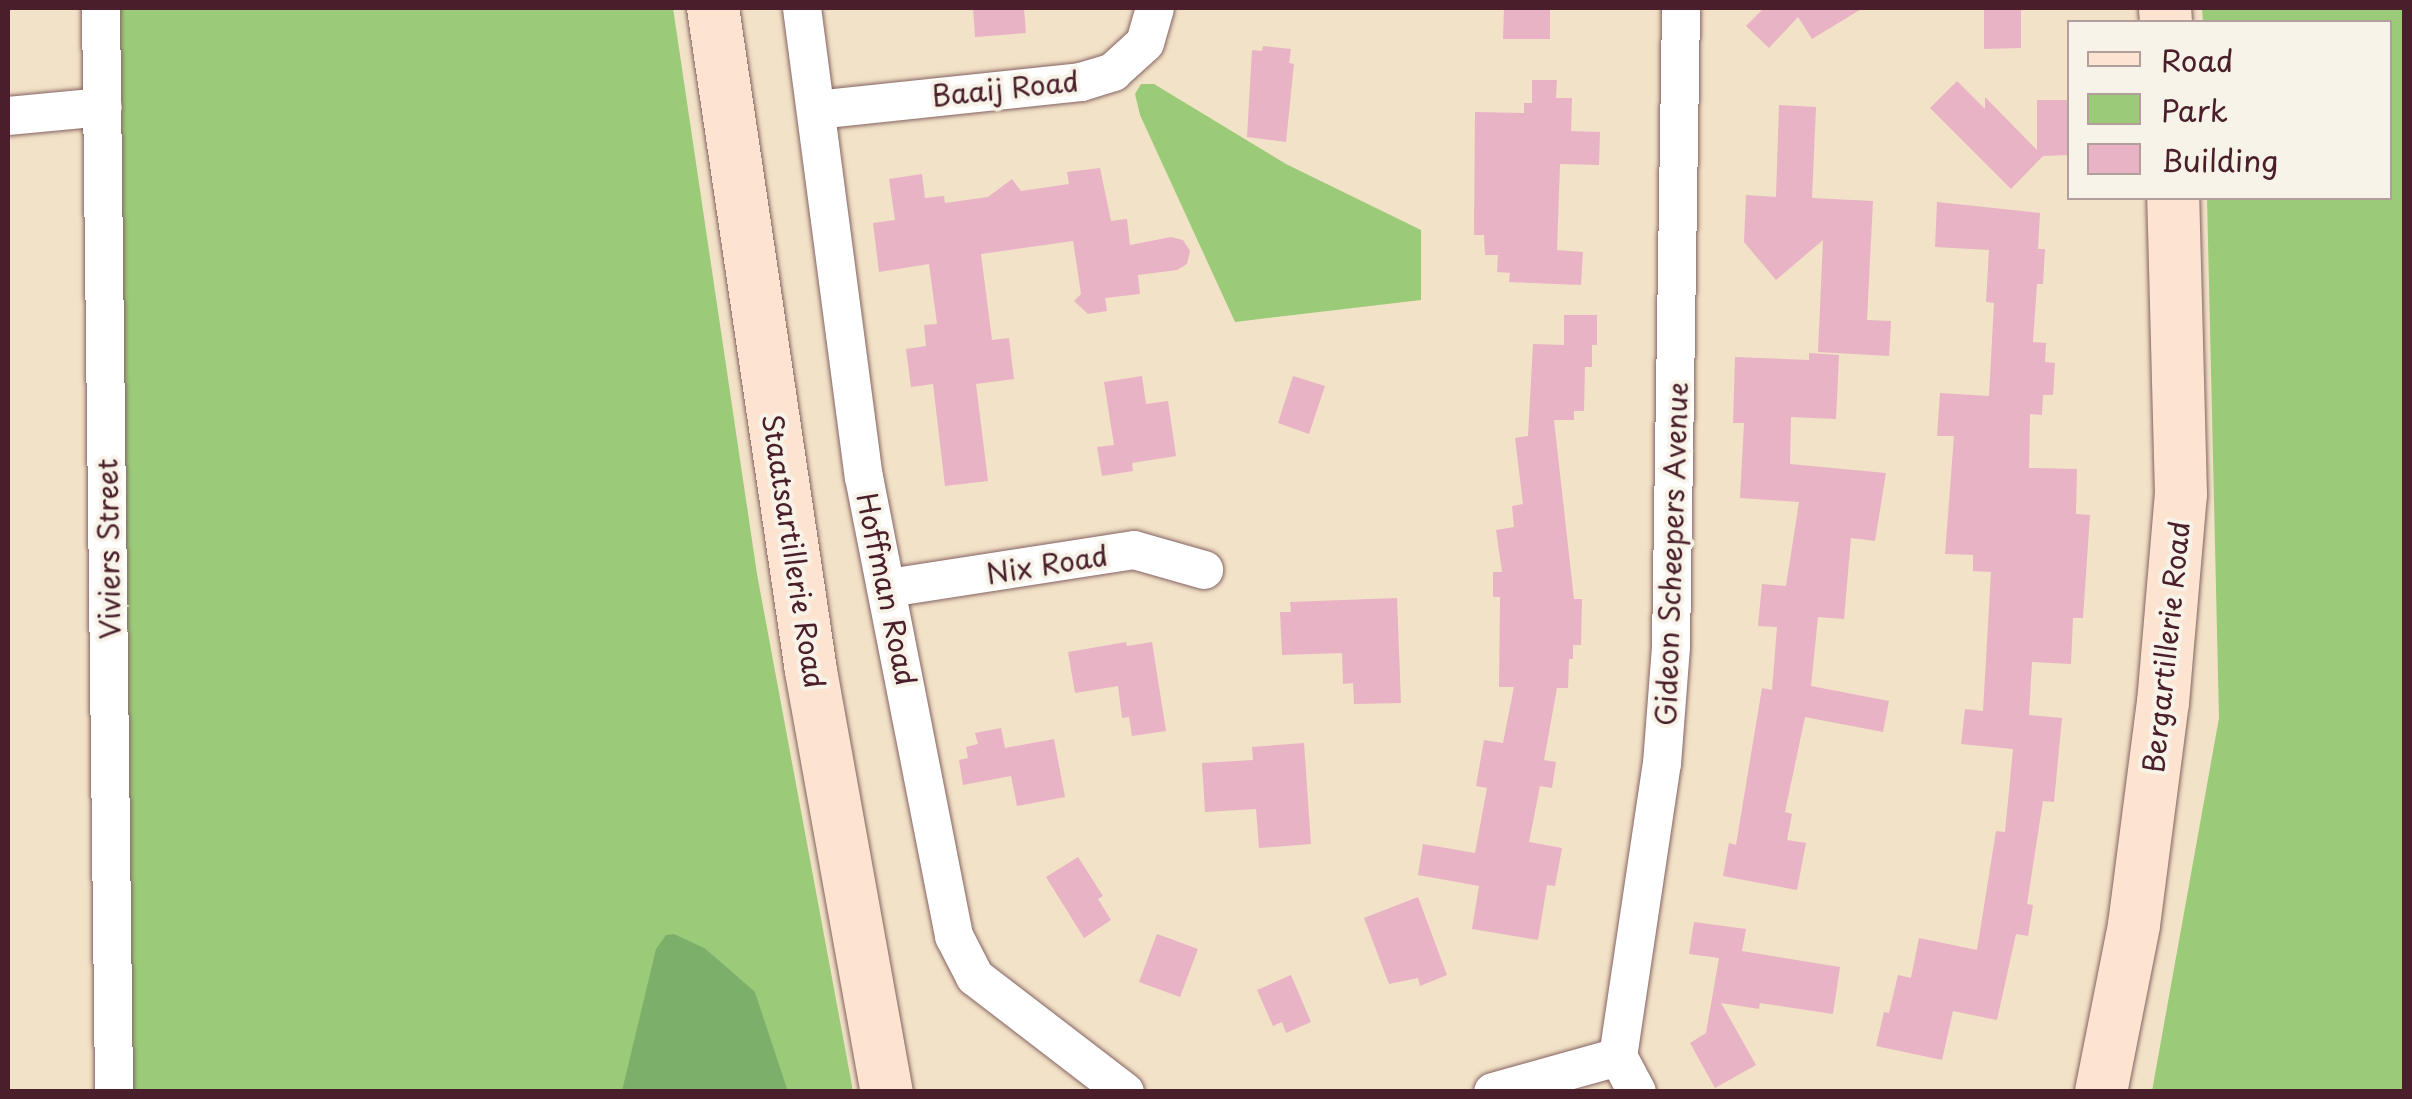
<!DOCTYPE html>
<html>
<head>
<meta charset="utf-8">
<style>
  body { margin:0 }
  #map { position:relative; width:2412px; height:1099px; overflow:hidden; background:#f2e2c7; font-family:"Playpen Sans",sans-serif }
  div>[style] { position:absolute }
  .green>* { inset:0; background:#9bcb79 }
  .forest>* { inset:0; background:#7caf69 }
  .building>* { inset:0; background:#e8b3c5 }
  .roads { filter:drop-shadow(0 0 2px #856362) drop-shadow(0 0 2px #856362) }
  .street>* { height:38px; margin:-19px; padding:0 19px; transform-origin:19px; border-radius:19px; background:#fff }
  .secondary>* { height:52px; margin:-26px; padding:0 26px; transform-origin:26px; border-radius:26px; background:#fde4d1 }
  span { translate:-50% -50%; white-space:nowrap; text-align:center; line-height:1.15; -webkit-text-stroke:8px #f7f3e8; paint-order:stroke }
  .street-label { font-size:28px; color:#4a1f2b }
  .frame { position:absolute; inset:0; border:10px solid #4a1f2b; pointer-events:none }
  .legend { position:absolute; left:2067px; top:20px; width:325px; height:180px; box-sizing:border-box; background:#f7f3e8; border:2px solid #b29e9c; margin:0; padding:12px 18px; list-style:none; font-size:30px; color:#4a1f2b }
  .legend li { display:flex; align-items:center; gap:20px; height:50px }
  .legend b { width:50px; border:2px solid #b29e9c }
</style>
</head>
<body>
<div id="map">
  <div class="green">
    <i style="clip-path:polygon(115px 8px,673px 8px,757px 574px,853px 1091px,788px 1091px,755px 993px,706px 949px,622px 1091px,128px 1091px)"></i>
    <i style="clip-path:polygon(2202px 8px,2404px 8px,2404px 1091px,2152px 1091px,2219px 718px,2207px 198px,2390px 198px,2390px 22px,2203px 22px)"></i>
    <i style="clip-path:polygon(1141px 84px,1154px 84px,1286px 164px,1421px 230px,1421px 300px,1235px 322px,1140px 115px,1135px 94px)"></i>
  </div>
  <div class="forest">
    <i style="clip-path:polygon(674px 934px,706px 949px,755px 992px,788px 1091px,622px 1091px,656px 949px,666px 935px)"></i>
  </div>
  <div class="building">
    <i style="clip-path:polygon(973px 8px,1024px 8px,1026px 33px,975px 37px)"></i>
    <i style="clip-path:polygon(1504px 8px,1550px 8px,1550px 39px,1503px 39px)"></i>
    <i style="clip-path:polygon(1764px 8px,1863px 8px,1812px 39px,1798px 17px,1769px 48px,1746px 26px)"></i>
    <i style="clip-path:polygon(1984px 8px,2021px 8px,2021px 48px,1984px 49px)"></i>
    <i style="clip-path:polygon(1263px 46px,1291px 49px,1289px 63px,1294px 64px,1286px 142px,1247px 137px,1252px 50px,1262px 51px)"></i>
    <i style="clip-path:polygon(1532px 80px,1557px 80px,1556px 98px,1572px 98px,1571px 131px,1600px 132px,1599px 165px,1560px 164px,1557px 250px,1583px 252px,1581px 285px,1509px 282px,1510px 273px,1497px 272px,1498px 255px,1485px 255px,1484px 235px,1474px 235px,1475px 112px,1524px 113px,1524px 103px,1532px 103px)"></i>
    <i style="clip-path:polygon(1957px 81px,1985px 109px,1985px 97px,2037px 150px,2037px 100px,2070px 100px,2070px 155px,2043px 156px,2011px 189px,1930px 108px)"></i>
    <i style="clip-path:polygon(1779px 105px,1816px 107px,1812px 198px,1873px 201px,1867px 320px,1891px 321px,1889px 356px,1818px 352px,1823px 240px,1776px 280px,1744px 242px,1746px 195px,1776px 197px)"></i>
    <i style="clip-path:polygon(1100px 168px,1111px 221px,1127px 219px,1130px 245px,1171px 237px,1183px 240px,1190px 251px,1187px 264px,1177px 270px,1138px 275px,1140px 294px,1105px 298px,1107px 311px,1088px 314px,1074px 301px,1081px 294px,1073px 241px,981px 254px,992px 340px,1009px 338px,1014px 379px,976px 384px,988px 481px,945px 486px,933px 384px,911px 387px,906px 349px,926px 346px,924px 325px,937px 324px,929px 264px,879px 272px,873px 223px,895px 220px,889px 179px,922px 174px,925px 198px,944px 196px,945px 203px,988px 197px,1012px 179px,1021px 191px,1069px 184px,1067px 172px)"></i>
    <i style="clip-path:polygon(1937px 202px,2040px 213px,2038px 249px,2045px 249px,2043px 284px,2037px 284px,2033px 342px,2046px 343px,2045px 362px,2055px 363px,2053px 395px,2043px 395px,2042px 415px,2030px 414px,2029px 468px,2077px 469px,2076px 514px,2090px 515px,2083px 618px,2073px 618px,2071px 664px,2032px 662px,2029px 715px,2062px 718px,2054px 802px,2043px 801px,2027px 904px,2033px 905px,2028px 936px,2016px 934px,1997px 1020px,1953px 1011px,1942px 1060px,1876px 1046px,1884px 1012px,1889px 1013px,1898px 975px,1911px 978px,1919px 938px,1977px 950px,1996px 831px,2005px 832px,2013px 749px,1961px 744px,1965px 709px,1983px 711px,1991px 572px,1973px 571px,1973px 555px,1945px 554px,1954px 436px,1937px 436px,1940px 393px,1989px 396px,1994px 303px,1986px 302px,1989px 250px,1935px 247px)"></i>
    <i style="clip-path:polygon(1564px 315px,1597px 315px,1597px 345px,1592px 345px,1592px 367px,1585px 367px,1584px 411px,1574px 411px,1574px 420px,1554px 420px,1574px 599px,1582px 599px,1581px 645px,1573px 645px,1573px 659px,1569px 659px,1568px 688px,1557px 688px,1544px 760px,1556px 762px,1552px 788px,1540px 786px,1529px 842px,1562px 848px,1555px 886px,1547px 885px,1538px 940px,1472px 929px,1479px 886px,1418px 875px,1423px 844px,1475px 853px,1487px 788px,1476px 786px,1484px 740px,1503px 743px,1514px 687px,1499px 687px,1500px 597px,1493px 597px,1493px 572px,1502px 572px,1496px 530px,1514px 527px,1512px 506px,1523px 504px,1515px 438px,1528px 436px,1533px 344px,1564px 345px)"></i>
    <i style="clip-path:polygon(1809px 353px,1839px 355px,1836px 419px,1791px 417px,1790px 464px,1886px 473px,1875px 541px,1851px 538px,1844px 619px,1818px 617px,1811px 686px,1889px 701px,1883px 732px,1805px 717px,1785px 812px,1792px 814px,1787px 840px,1806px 843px,1797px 890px,1723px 876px,1729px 843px,1736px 845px,1762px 688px,1772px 690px,1777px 627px,1758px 626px,1762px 584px,1786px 586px,1799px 502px,1740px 498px,1744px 423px,1733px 423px,1735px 357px,1809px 360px)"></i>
    <i style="clip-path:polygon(1142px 376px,1146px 404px,1168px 401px,1176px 456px,1132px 463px,1133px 471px,1102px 476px,1097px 447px,1114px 445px,1104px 382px)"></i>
    <i style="clip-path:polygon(1293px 376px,1325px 386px,1309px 434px,1278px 423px)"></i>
    <i style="clip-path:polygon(1397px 598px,1401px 703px,1354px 704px,1353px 683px,1343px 684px,1342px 653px,1282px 655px,1280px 612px,1291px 612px,1290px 602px)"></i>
    <i style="clip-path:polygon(1126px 642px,1127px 646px,1152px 642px,1166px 731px,1132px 736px,1129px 717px,1122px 718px,1118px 686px,1075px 693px,1068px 652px)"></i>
    <i style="clip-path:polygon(1001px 728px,1005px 748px,1054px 739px,1065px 797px,1017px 806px,1011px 776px,963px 785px,959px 760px,968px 758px,966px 747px,978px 744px,975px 733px)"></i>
    <i style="clip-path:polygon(1304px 743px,1311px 844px,1259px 848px,1256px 809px,1205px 812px,1202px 763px,1253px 760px,1252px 747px)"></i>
    <i style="clip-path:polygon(1078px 857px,1103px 896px,1098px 899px,1111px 920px,1084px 938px,1046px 877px)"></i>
    <i style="clip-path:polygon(1418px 897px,1447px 975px,1420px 986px,1418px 978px,1389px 984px,1364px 918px)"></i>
    <i style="clip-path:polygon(1694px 922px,1746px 929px,1742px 951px,1840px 967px,1833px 1014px,1760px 1003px,1759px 1009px,1721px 1003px,1756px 1065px,1715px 1088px,1690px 1043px,1706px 1033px,1719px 958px,1689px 954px)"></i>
    <i style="clip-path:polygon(1157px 934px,1198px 949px,1180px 997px,1139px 982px)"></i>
    <i style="clip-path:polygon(1291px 975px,1311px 1022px,1286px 1033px,1282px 1022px,1273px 1026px,1257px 990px)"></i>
  </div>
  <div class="roads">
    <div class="street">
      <i style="left:101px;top:8px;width:1084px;rotate:89.31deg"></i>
      <i style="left:802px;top:8px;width:473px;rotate:82.5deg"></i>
      <i style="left:864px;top:477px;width:468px;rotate:78.9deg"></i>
      <i style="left:954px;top:936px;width:46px;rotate:62.9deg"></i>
      <i style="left:975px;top:977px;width:189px;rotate:37.5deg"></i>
      <i style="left:816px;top:110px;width:266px;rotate:-6deg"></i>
      <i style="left:1081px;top:82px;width:34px;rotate:-17deg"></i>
      <i style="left:1113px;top:72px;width:43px;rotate:-42.2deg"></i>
      <i style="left:1145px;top:43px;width:36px;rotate:-74deg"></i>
      <i style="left:8px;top:116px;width:95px;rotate:-5.4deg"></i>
      <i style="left:889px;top:588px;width:248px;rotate:-8.8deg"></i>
      <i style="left:1134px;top:550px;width:73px;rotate:15.9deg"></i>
      <i style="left:1493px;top:1092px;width:130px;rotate:-15.6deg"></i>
      <i style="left:1637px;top:1092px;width:40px;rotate:-118deg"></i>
      <i style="left:1618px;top:1057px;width:296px;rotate:-81.5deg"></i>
      <i style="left:1662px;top:764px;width:118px;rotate:-85.6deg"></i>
      <i style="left:1671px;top:646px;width:638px;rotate:-89.1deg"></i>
    </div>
    <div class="secondary">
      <i style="left:713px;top:8px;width:670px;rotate:81.59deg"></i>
      <i style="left:811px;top:671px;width:428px;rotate:79.8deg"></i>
      <i style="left:2165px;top:8px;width:14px;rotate:86deg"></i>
      <i style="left:2101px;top:1092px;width:170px;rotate:-78.8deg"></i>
      <i style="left:2134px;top:925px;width:224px;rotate:-82.6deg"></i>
      <i style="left:2163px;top:703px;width:209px;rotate:-85.1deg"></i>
      <i style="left:2181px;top:495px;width:297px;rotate:-91.5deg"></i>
    </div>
  </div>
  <div class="street-label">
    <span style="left:1005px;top:88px;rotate:-6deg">Baaij Road</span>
    <span style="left:108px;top:549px;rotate:-91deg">Viviers Street</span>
    <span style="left:794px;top:551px;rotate:81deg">Staatsartillerie Road</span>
    <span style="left:1671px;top:554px;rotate:-88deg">Gideon Scheepers Avenue</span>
    <span style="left:1047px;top:564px;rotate:-9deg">Nix Road</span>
    <span style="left:887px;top:589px;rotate:78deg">Hoffman Road</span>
    <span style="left:2166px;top:647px;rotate:-84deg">Bergartillerie Road</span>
  </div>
  <div class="frame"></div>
  <ul class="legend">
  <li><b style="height:12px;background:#fde4d1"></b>Road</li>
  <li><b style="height:28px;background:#9bcb79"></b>Park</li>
  <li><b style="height:28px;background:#e8b3c5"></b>Building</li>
  </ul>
</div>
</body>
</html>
